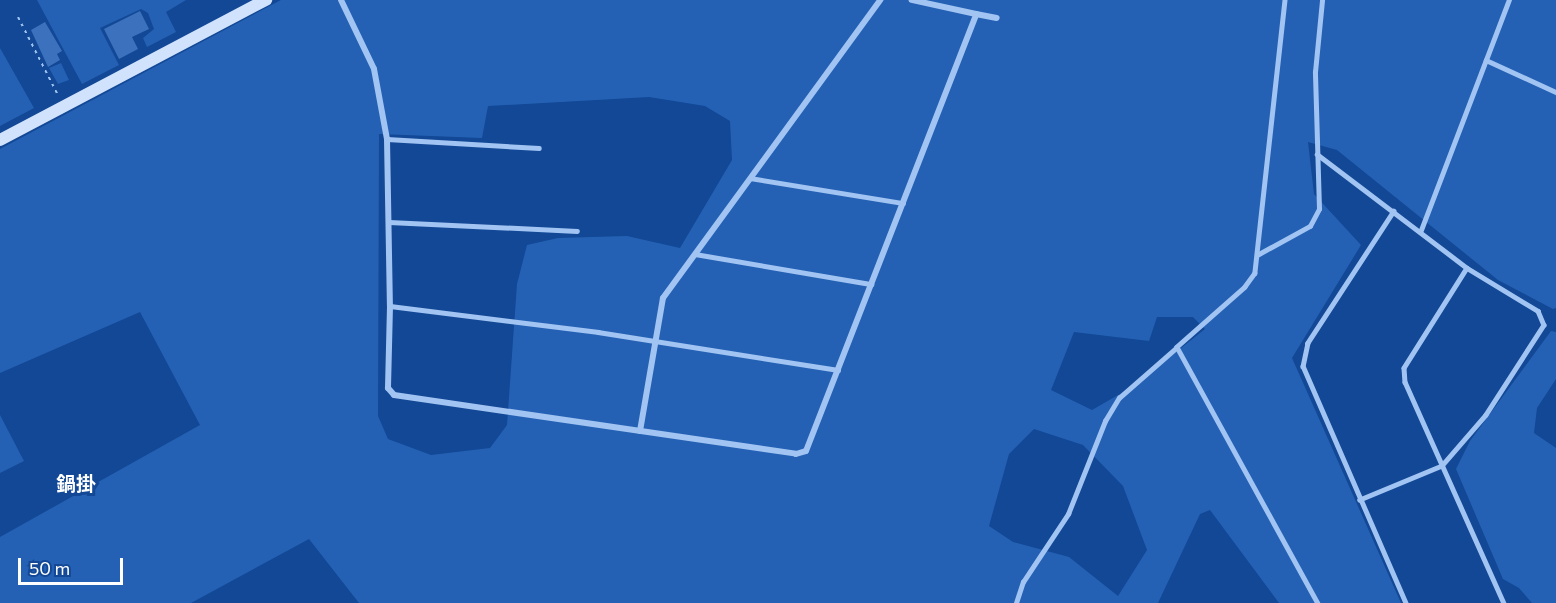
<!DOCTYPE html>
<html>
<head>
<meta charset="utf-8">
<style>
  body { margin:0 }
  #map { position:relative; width:1556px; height:603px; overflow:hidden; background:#124895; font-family:Commissioner,"Noto Sans JP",sans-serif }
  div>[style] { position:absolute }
  .green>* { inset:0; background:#2461b4 }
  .building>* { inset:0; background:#3b71bd }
  .path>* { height:2px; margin-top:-1px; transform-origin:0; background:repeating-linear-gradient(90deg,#a1c4f3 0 3px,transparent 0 7.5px) }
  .lane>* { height:4.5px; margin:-2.25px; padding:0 2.25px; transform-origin:2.25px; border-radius:2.25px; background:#a1c4f3 }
  .street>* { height:6px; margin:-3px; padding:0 3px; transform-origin:3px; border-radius:3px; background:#a1c4f3 }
  .secondary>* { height:12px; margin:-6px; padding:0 6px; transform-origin:6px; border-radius:6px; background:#d0e2fc }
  span { translate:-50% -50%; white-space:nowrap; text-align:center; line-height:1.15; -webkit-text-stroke:6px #124895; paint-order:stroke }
  .quarter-label { font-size:20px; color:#fff; font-weight:700 }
  .scale { position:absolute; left:18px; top:558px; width:105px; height:27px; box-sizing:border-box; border:3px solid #fff; border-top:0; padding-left:8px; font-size:18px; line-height:21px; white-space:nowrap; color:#fff; -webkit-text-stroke:4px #124895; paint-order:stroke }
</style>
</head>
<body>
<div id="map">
  <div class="green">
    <i style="clip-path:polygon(37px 0,186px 0,166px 12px,176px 32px,147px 47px,143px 38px,154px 29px,148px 13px,141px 9px,100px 28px,119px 65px,82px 84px)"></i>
    <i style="clip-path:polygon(evenodd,281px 0,1556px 0,1556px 308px,1553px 309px,1498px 280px,1337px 150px,1308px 142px,1314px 194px,1361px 245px,1292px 358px,1401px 603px,1279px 603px,1210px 510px,1200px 514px,1158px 603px,359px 603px,309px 539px,191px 603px,0 603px,0 537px,200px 425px,140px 312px,0 373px,0 149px,281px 0,649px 97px,705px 106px,730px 121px,732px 160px,680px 248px,627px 236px,558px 238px,527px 245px,517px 284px,507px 425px,490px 448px,431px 455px,388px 439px,378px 416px,379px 134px,482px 138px,488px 106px,649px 97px,281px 0,1157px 317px,1193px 317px,1205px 329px,1132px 387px,1092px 410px,1051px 390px,1074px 332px,1149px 341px,1157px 317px,281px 0,1034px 429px,1083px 445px,1123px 486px,1147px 550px,1118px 596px,1069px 557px,1013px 542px,989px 526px,1009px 454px,1034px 429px)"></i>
    <i style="clip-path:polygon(0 48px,34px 108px,0 126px)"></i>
    <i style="clip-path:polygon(61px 63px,69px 80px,58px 84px,49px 68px)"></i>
    <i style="clip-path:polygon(1551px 331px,1556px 332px,1556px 379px,1537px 408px,1534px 433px,1556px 448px,1556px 603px,1532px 603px,1519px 588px,1503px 579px,1456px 469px,1470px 441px)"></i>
    <i style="clip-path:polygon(0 415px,24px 461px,0 473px)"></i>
  </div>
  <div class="building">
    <i style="clip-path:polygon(140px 11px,149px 29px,132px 37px,138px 49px,119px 59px,104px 29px)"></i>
    <i style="clip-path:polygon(45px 22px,62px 51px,57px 54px,60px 60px,48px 67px,31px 30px)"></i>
  </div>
  <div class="path">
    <i style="left:18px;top:17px;width:88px;rotate:62.9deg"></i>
  </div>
  <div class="lane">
    <i style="left:1285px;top:0;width:275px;rotate:96.3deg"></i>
    <i style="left:1255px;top:273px;width:17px;rotate:126deg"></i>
    <i style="left:1245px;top:287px;width:91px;rotate:138.6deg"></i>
    <i style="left:1177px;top:347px;width:292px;rotate:61.2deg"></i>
    <i style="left:1486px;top:60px;width:77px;rotate:24.6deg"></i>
    <i style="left:387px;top:139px;width:152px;rotate:3.4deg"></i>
    <i style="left:1317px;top:154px;width:188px;rotate:37.2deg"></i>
    <i style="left:1467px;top:268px;width:83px;rotate:31.2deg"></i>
    <i style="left:1538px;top:311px;width:15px;rotate:67deg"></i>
    <i style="left:1544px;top:325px;width:107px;rotate:122.8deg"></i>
    <i style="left:1486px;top:415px;width:67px;rotate:130.8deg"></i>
    <i style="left:1442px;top:466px;width:89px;rotate:157.5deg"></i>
    <i style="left:750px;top:178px;width:155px;rotate:9.3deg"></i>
    <i style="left:1394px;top:211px;width:158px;rotate:123.1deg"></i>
    <i style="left:1308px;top:343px;width:24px;rotate:102deg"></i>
    <i style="left:1303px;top:366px;width:258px;rotate:66.5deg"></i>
    <i style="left:389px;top:222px;width:188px;rotate:2.7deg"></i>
    <i style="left:1421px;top:230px;width:246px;rotate:-69.1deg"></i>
    <i style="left:695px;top:254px;width:179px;rotate:9.7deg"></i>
    <i style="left:1257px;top:255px;width:60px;rotate:-28.7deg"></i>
    <i style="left:1310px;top:226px;width:19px;rotate:-62deg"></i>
    <i style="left:1319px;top:209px;width:137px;rotate:-91.7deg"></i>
    <i style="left:1315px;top:72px;width:72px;rotate:-84.4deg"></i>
    <i style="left:1467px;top:268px;width:118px;rotate:122.2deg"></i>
    <i style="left:1404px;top:368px;width:14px;rotate:86deg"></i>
    <i style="left:1405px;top:382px;width:242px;rotate:65.9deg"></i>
    <i style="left:390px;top:306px;width:210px;rotate:7.1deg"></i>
    <i style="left:598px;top:332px;width:243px;rotate:9deg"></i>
    <i style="left:1016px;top:603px;width:22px;rotate:-72deg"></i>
    <i style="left:1023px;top:582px;width:82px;rotate:-56.5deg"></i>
    <i style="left:1068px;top:514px;width:100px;rotate:-68.3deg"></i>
    <i style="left:1105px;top:421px;width:27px;rotate:-59deg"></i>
    <i style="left:1119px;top:398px;width:77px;rotate:-41.3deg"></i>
  </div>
  <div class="street">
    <i style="left:341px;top:0;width:76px;rotate:64.4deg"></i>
    <i style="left:374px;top:69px;width:71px;rotate:79.5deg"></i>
    <i style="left:387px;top:139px;width:167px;rotate:89deg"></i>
    <i style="left:390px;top:306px;width:82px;rotate:91.4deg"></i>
    <i style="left:388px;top:388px;width:9px;rotate:49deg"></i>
    <i style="left:394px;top:395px;width:406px;rotate:8.3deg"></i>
    <i style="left:796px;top:454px;width:10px;rotate:-17deg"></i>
    <i style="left:806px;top:451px;width:469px;rotate:-68.7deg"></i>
    <i style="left:976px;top:14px;width:66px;rotate:-167.7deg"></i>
    <i style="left:976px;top:14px;width:21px;rotate:11deg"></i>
    <i style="left:640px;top:431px;width:135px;rotate:-80.2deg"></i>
    <i style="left:663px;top:298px;width:369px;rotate:-53.9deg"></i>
  </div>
  <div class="secondary">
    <i style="left:0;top:140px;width:301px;rotate:-27.8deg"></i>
  </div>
  <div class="quarter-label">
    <span style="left:76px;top:483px">鍋掛</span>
  </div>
  <div class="scale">50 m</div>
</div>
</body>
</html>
